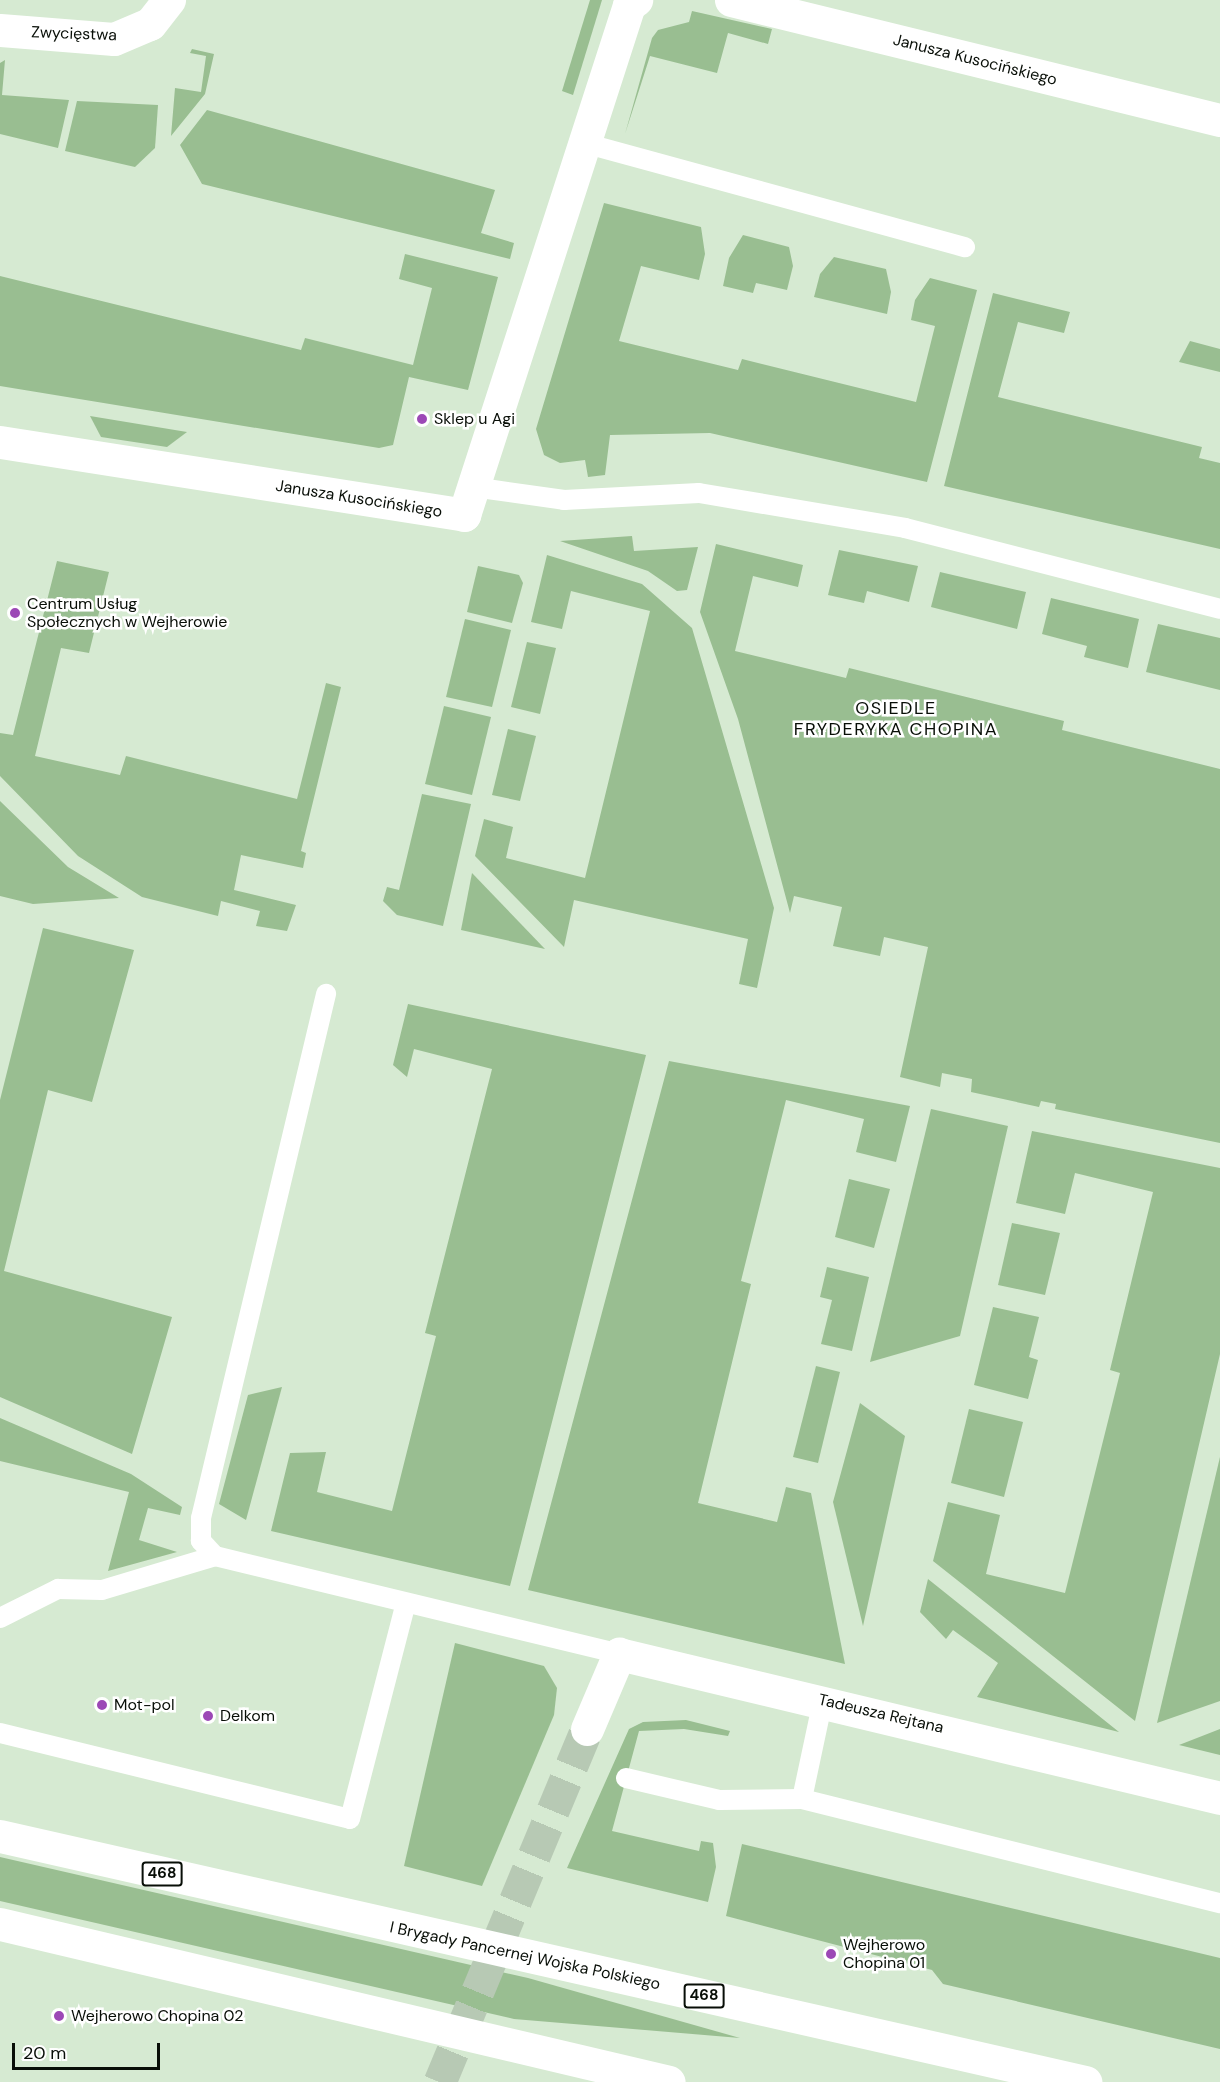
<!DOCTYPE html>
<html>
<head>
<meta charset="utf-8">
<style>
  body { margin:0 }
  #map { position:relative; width:1220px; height:2082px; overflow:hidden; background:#d6ead2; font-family:"DM Sans",sans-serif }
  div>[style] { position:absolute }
  .green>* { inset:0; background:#99be91 }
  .secondary-tunnel>* { height:33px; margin-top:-16.5px; transform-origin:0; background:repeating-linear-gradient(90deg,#b7c9b4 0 33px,transparent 0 49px) }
  .lane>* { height:20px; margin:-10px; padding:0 10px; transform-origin:10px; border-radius:10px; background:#fff }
  .street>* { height:33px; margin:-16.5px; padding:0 16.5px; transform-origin:16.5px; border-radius:16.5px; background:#fff }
  .secondary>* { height:33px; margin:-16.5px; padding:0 16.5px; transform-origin:16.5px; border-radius:16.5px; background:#fff }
  .primary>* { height:33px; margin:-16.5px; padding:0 16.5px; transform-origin:16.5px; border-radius:16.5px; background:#fff }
  .dots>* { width:16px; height:16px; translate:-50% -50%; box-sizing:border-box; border:3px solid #fff; border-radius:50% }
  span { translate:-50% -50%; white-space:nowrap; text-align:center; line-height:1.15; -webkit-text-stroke:5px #fff; paint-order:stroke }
  .shield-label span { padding:2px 4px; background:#fff; border:2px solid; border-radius:4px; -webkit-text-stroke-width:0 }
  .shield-label { font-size:15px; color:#080e07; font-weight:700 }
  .street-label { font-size:16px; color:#080e07 }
  .poi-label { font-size:16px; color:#080e07 }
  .left { translate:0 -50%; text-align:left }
  .neighbourhood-label { font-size:18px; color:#080e07; letter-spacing:1.5px }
  .scale { position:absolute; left:12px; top:2043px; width:148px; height:27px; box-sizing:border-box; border:3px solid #080e07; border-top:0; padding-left:8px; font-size:18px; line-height:21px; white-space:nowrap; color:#080e07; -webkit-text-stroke:4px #fff; paint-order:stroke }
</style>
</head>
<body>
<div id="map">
  <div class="green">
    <i style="clip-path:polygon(590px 0,602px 0,573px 95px,562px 91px)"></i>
    <i style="clip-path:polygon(692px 11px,772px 29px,768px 44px,728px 33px,717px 73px,650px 56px,625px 134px,652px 38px,658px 30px,689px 22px)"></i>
    <i style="clip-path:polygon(192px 49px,214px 54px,205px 94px,171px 136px,175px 88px,201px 92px,206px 56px,190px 53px)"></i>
    <i style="clip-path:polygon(5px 60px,2px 95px,69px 100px,58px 148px,0 134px,0 63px)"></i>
    <i style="clip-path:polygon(77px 101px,158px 105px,155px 148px,135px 167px,65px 151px)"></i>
    <i style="clip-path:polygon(207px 110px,495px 190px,481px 233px,514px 243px,510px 259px,202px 184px,180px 145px)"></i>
    <i style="clip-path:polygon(604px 203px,701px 227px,705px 254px,699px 280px,641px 266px,619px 341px,738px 370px,742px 359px,916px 402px,935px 326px,911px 320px,915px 300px,930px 278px,977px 290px,927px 482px,710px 433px,610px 435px,605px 475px,588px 477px,585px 460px,560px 463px,544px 455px,536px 429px)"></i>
    <i style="clip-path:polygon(743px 235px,789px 247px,793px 266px,787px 290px,756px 283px,753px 293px,723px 286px,729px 258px)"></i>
    <i style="clip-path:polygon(405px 254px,498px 277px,468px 390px,409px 377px,393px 445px,379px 448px,0 386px,0 276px,301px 350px,305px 338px,413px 365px,432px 288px,399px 279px)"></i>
    <i style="clip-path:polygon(834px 257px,886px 269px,891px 292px,887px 314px,814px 297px,820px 274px)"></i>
    <i style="clip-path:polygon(993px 293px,1070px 312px,1064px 333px,1018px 322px,998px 397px,1202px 447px,1199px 458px,1220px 463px,1220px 549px,944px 486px)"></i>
    <i style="clip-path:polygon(1190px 341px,1220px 349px,1220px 372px,1179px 362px)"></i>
    <i style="clip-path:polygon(90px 416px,187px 432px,167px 447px,101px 437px)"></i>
    <i style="clip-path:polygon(632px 536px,634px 551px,698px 547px,687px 590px,677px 591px,648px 571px,560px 541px)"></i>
    <i style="clip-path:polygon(716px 544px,803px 565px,798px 587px,753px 576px,735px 651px,846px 678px,849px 668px,1064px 721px,1062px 730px,1220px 769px,1220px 1143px,1055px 1109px,1056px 1104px,1041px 1101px,1039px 1107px,971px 1092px,972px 1079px,942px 1073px,940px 1087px,900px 1077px,928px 947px,884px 937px,880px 956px,833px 946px,842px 907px,794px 896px,790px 913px,738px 719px,700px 612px)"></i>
    <i style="clip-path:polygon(839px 550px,918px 566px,909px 602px,867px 591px,864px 603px,828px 595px)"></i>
    <i style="clip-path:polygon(547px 555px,642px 584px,692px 628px,774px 908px,757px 988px,739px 984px,748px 939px,574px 900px,564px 947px,475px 856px,484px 819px,513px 827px,506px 858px,585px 878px,650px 611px,571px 591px,562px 629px,531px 622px)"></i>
    <i style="clip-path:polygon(57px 561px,109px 572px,89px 653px,61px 648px,35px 756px,120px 775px,126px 756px,297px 799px,326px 683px,341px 687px,301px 851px,306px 853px,303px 868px,241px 855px,234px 890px,296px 905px,287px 931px,256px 926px,260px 911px,221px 901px,218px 916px,142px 897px,78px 856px,0 776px,0 733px,13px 735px)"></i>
    <i style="clip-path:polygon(478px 566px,519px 575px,523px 583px,512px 623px,467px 612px)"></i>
    <i style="clip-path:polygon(940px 572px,1026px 592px,1017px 629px,931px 607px)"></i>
    <i style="clip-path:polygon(1051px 598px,1139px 619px,1128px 668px,1084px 657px,1087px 646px,1042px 634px)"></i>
    <i style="clip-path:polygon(465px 619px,511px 630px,492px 707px,446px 697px)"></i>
    <i style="clip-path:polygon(1158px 624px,1220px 638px,1220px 690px,1146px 672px)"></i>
    <i style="clip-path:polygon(527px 642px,556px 648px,540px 714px,511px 707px)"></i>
    <i style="clip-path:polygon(444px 706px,491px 717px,472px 795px,425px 784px)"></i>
    <i style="clip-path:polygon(508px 729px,536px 736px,520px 801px,492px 795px)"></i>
    <i style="clip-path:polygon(422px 794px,471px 804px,443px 926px,397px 915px,383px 901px,387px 887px,399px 890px)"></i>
    <i style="clip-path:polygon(0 801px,68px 867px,119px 898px,33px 904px,0 896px)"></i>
    <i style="clip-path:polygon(472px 873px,545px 949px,461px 930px)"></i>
    <i style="clip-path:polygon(43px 928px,134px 950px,92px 1102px,48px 1090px,4px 1271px,172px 1317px,132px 1454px,0 1397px,0 1100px)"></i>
    <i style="clip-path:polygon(408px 1004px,646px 1055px,510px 1586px,271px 1531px,290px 1453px,326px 1452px,317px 1492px,392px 1511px,436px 1336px,425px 1333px,492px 1069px,414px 1049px,407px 1077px,393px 1065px)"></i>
    <i style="clip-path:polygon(669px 1061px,910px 1106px,896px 1162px,856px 1152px,864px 1119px,786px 1100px,741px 1281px,751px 1284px,698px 1503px,777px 1522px,786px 1487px,811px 1493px,845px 1664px,528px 1590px)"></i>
    <i style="clip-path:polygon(931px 1109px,1008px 1126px,960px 1336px,870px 1362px)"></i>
    <i style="clip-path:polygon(1032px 1131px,1220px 1168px,1220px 1354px,1135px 1721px,933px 1561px,948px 1502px,1000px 1515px,986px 1574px,1065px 1593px,1120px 1373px,1110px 1370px,1153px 1192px,1075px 1173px,1065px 1214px,1016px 1203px)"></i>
    <i style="clip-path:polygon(849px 1179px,890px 1189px,874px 1248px,835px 1237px)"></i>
    <i style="clip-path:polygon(1012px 1223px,1060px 1233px,1045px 1295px,998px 1285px)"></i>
    <i style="clip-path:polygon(827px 1267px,869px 1277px,852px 1351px,821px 1344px,832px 1300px,820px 1297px)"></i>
    <i style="clip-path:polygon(993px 1307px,1039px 1317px,1029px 1357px,1038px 1360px,1028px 1399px,974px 1385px)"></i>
    <i style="clip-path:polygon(816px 1366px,840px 1372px,818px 1463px,793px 1457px)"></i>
    <i style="clip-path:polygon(282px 1387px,246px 1520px,219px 1504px,248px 1395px)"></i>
    <i style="clip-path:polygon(860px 1403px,905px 1436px,863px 1626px,833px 1502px)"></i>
    <i style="clip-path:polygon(969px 1409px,1023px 1422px,1004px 1497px,951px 1483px)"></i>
    <i style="clip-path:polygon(0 1418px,131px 1474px,182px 1507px,180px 1515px,148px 1508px,139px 1540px,177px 1552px,108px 1571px,129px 1492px,0 1461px)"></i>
    <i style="clip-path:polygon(1220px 1457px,1220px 1701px,1157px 1723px)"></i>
    <i style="clip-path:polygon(928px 1579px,1119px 1732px,977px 1697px,998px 1663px,953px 1630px,946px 1639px,920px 1612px)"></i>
    <i style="clip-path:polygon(455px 1643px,544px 1666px,557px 1688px,554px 1715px,482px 1886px,404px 1866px)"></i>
    <i style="clip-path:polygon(686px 1720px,730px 1731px,728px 1736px,684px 1729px,639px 1731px,612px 1831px,699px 1851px,701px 1841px,713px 1843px,716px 1867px,708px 1902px,567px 1868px,629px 1729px,643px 1722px)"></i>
    <i style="clip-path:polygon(1220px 1729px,1220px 1755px,1179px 1745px)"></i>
    <i style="clip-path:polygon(742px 1844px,1220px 1958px,1220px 2049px,943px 1984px,932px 1970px,726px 1916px)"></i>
    <i style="clip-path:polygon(0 1857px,528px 1978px,740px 2038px,514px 2019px,0 1901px)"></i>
  </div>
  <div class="secondary-tunnel">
    <i style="left:440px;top:2082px;width:382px;rotate:-67.4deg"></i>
  </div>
  <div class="lane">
    <i style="left:584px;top:143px;width:395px;rotate:15.3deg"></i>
    <i style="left:473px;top:487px;width:92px;rotate:8.1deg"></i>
    <i style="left:564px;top:500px;width:135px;rotate:-3deg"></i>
    <i style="left:699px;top:493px;width:209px;rotate:9.6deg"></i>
    <i style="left:905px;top:528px;width:325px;rotate:14.4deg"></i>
    <i style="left:215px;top:1556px;width:21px;rotate:-133deg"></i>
    <i style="left:201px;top:1541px;width:23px;rotate:-90deg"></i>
    <i style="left:201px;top:1518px;width:539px;rotate:-76.58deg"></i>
    <i style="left:0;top:1618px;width:65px;rotate:-26.6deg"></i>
    <i style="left:58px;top:1589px;width:44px;rotate:1.3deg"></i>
    <i style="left:102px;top:1590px;width:118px;rotate:-16.7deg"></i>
    <i style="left:215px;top:1556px;width:416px;rotate:13.6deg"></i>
    <i style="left:823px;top:1700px;width:101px;rotate:102deg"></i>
    <i style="left:802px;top:1799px;width:431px;rotate:14deg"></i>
    <i style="left:0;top:1733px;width:360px;rotate:13.8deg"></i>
    <i style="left:350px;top:1819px;width:223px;rotate:-75.5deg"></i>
    <i style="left:626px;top:1778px;width:96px;rotate:13.3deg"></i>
    <i style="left:719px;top:1800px;width:83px;rotate:-0.7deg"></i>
  </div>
  <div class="street">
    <i style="left:731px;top:0;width:504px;rotate:13.79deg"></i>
    <i style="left:0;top:30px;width:114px;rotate:4.5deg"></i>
    <i style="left:114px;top:39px;width:39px;rotate:-23deg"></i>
    <i style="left:150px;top:24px;width:31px;rotate:-52deg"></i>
    <i style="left:0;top:442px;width:470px;rotate:8.9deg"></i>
    <i style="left:464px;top:515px;width:536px;rotate:-72.07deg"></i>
    <i style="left:629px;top:5px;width:9px;rotate:-36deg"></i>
  </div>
  <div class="secondary">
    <i style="left:587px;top:1729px;width:82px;rotate:-66.9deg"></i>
    <i style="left:619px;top:1654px;width:618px;rotate:13.47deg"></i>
  </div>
  <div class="primary">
    <i style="left:0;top:1836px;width:1113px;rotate:12.77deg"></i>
    <i style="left:0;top:1924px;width:687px;rotate:13.29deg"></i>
  </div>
  <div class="dots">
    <i style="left:422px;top:419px;background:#9c48b6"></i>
    <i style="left:15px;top:613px;background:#9c48b6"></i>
    <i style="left:102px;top:1705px;background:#9c48b6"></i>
    <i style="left:208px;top:1716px;background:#9c48b6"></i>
    <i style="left:831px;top:1954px;background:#9c48b6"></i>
    <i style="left:59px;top:2016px;background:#9c48b6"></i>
  </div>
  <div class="shield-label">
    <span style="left:162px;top:1874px">468</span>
    <span style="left:704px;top:1996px">468</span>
  </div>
  <div class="street-label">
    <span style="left:74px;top:34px;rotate:2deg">Zwycięstwa</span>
    <span style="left:975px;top:60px;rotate:14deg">Janusza Kusocińskiego</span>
    <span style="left:359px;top:499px;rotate:9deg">Janusza Kusocińskiego</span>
    <span style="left:881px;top:1714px;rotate:13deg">Tadeusza Rejtana</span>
    <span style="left:525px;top:1956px;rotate:12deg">I Brygady Pancernej Wojska Polskiego</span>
  </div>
  <div class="poi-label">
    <span class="left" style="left:434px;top:419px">Sklep u Agi</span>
    <span class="left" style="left:27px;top:613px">Centrum Usług<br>Społecznych w Wejherowie</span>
    <span class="left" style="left:114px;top:1705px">Mot-pol</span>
    <span class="left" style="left:220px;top:1716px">Delkom</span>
    <span class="left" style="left:843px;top:1954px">Wejherowo<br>Chopina 01</span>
    <span class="left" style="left:71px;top:2016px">Wejherowo Chopina 02</span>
  </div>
  <div class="neighbourhood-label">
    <span style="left:896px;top:719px">OSIEDLE<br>FRYDERYKA CHOPINA</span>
  </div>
  <div class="scale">20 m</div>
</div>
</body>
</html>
